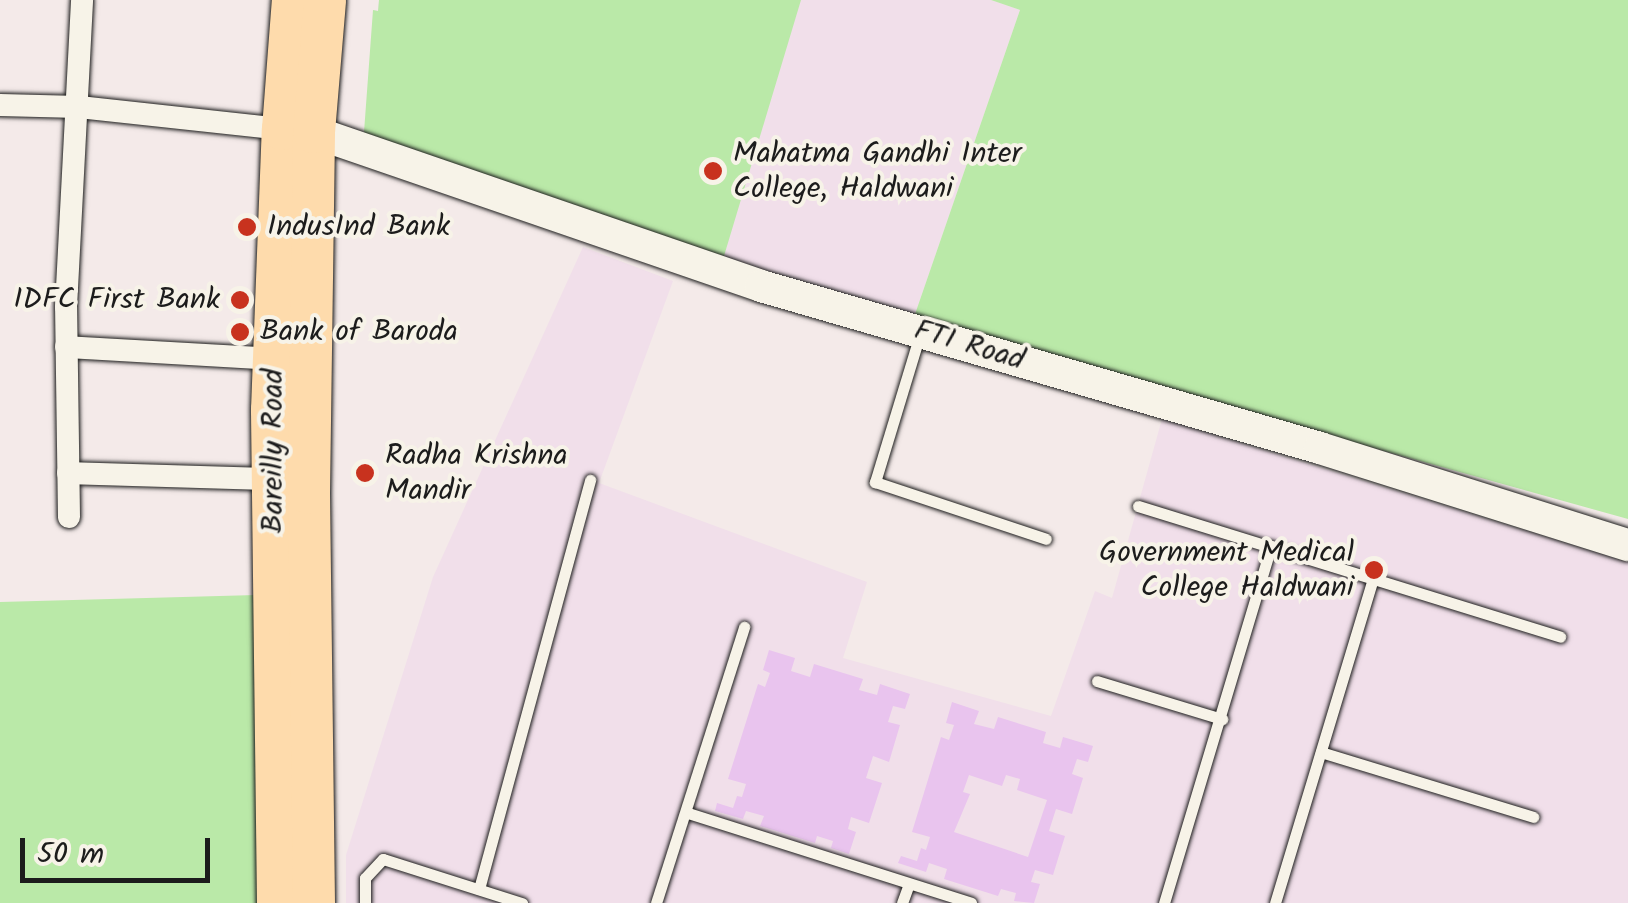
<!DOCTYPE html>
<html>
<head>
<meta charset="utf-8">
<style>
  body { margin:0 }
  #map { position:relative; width:1628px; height:903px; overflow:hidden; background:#f4eae9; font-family:Kalam,sans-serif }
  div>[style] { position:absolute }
  .built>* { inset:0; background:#f1dfea }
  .green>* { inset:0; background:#bae9a8 }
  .building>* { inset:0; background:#e9c4ee }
  .roads { filter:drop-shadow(0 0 2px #1c1c1c) drop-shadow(0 0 2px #1c1c1c) }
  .lane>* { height:11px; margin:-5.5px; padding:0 5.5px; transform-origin:5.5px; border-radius:5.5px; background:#f7f3e8 }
  .street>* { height:22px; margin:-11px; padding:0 11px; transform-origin:11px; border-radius:11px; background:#f7f3e8 }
  .secondary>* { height:32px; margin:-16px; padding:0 16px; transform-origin:16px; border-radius:16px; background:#f7f3e8 }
  .highway>* { height:42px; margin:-21px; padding:0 21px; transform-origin:21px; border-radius:21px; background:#fedbac }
  .dots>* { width:28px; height:28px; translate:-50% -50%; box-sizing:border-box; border:5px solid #f7f3e8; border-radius:50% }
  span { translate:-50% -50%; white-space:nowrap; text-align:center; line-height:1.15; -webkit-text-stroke:8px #f7f3e8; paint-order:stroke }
  .poi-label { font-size:30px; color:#1c1c1c }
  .left { translate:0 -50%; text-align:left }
  .right { translate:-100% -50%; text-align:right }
  .street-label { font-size:30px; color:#1c1c1c }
  .scale { position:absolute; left:20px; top:838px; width:190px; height:45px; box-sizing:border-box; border:5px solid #1c1c1c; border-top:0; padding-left:12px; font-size:30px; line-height:35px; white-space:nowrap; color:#1c1c1c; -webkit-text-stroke:8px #f7f3e8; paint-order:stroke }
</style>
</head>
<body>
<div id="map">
  <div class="built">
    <i style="clip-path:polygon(379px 0,991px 0,1020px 10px,913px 320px,745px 271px,724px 256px,390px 149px,373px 10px,378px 11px)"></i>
    <i style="clip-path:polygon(583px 247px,673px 281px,599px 483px,867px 582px,843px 658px,1051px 716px,1095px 591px,1112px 598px,1162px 419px,1628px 562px,1628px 903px,346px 903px,346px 855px,433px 577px)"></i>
  </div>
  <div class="green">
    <i style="clip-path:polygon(379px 0,801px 0,724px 256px,390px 149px,364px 132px,373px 10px,378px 11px)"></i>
    <i style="clip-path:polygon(991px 0,1628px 0,1628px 519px,913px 320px,1020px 10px)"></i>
    <i style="clip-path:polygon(258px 595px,261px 903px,0 903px,0 602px)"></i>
  </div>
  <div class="building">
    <i style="clip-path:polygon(769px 650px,795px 658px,791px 671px,810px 677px,814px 664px,863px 679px,859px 690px,877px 695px,880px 684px,910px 694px,905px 709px,893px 706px,888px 722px,900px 725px,889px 762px,873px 756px,866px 778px,882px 783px,869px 823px,851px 817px,848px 829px,856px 832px,849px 854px,831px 848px,833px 841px,817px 836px,815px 843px,760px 826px,764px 816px,746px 811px,743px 819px,715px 811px,717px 803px,733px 808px,737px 796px,742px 797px,746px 784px,728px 779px,758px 684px,765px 687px,770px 673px,763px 670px)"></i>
    <i style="clip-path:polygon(evenodd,952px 702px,979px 711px,974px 724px,994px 729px,998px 717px,1046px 732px,1043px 743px,1060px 748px,1063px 737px,1093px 746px,1088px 762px,1077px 759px,1072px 774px,1083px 778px,1072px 814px,1056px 809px,1049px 831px,1065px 836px,1053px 875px,1035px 870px,1031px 882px,1040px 884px,1034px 903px,1014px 901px,1016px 893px,1001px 889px,998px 896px,944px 879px,947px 869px,929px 863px,926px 872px,898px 863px,901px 856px,917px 861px,921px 848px,926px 850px,930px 837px,912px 832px,941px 737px,949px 740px,954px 725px,946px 723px,952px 702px,969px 775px,1002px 786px,1006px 775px,1020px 779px,1017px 790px,1047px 800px,1028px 857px,954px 832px,970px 794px,963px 792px,969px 775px)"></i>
  </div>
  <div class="roads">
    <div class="lane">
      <i style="left:920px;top:334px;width:155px;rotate:106.9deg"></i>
      <i style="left:875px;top:482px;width:180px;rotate:18.4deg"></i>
      <i style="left:1138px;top:506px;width:442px;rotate:17.2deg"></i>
      <i style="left:1097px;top:681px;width:131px;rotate:16.9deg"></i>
      <i style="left:1321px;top:752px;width:222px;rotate:17deg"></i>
      <i style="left:688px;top:813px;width:297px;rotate:17.6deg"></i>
      <i style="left:479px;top:889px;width:424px;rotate:-74.8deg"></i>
      <i style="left:365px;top:903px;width:25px;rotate:-90deg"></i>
      <i style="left:365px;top:878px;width:26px;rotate:-47deg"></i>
      <i style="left:383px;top:859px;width:146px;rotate:17.6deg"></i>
      <i style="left:656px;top:903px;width:290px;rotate:-72.3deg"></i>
      <i style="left:902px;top:903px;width:20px;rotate:-70deg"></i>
      <i style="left:1164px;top:903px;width:373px;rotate:-73.3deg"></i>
      <i style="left:1275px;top:903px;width:342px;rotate:-73.2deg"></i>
    </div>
    <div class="street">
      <i style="left:0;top:105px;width:79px;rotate:1.5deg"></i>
      <i style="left:79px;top:107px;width:205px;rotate:6.2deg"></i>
      <i style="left:66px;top:347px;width:208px;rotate:3.3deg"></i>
      <i style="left:68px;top:473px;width:205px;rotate:1.7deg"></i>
      <i style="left:69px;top:517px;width:210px;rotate:-90.8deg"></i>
      <i style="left:66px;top:307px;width:307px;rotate:-87deg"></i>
    </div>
    <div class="secondary">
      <i style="left:314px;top:132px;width:473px;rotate:19deg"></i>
      <i style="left:761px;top:286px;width:582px;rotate:16.16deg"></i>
      <i style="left:1320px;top:448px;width:323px;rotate:17.5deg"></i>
    </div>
    <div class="highway">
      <i style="left:278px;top:903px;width:493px;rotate:-90.7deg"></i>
      <i style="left:272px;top:410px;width:281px;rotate:-87.8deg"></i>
      <i style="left:283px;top:129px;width:129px;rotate:-85.6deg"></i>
      <i style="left:314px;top:903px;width:410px;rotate:-90.7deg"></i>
      <i style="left:309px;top:493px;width:361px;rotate:-89.2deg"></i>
      <i style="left:314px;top:132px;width:132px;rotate:-85.2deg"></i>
    </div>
  </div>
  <div class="dots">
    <i style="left:713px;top:171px;background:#c8321e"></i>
    <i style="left:247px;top:227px;background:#c8321e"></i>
    <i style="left:240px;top:300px;background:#c8321e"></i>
    <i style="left:240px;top:332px;background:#c8321e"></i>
    <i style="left:365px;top:473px;background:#c8321e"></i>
    <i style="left:1374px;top:570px;background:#c8321e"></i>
  </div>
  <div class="poi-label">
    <span class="left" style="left:733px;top:171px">Mahatma Gandhi Inter<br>College, Haldwani</span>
    <span class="left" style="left:267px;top:227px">IndusInd Bank</span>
    <span class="right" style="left:220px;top:300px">IDFC First Bank</span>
    <span class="left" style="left:260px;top:332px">Bank of Baroda</span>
    <span class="left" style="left:385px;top:473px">Radha Krishna<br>Mandir</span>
    <span class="right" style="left:1354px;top:570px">Government Medical<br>College Haldwani</span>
  </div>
  <div class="street-label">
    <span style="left:969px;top:346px;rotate:16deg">FTI Road</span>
    <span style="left:274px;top:451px;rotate:-90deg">Bareilly Road</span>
  </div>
  <div class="scale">50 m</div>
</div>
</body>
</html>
